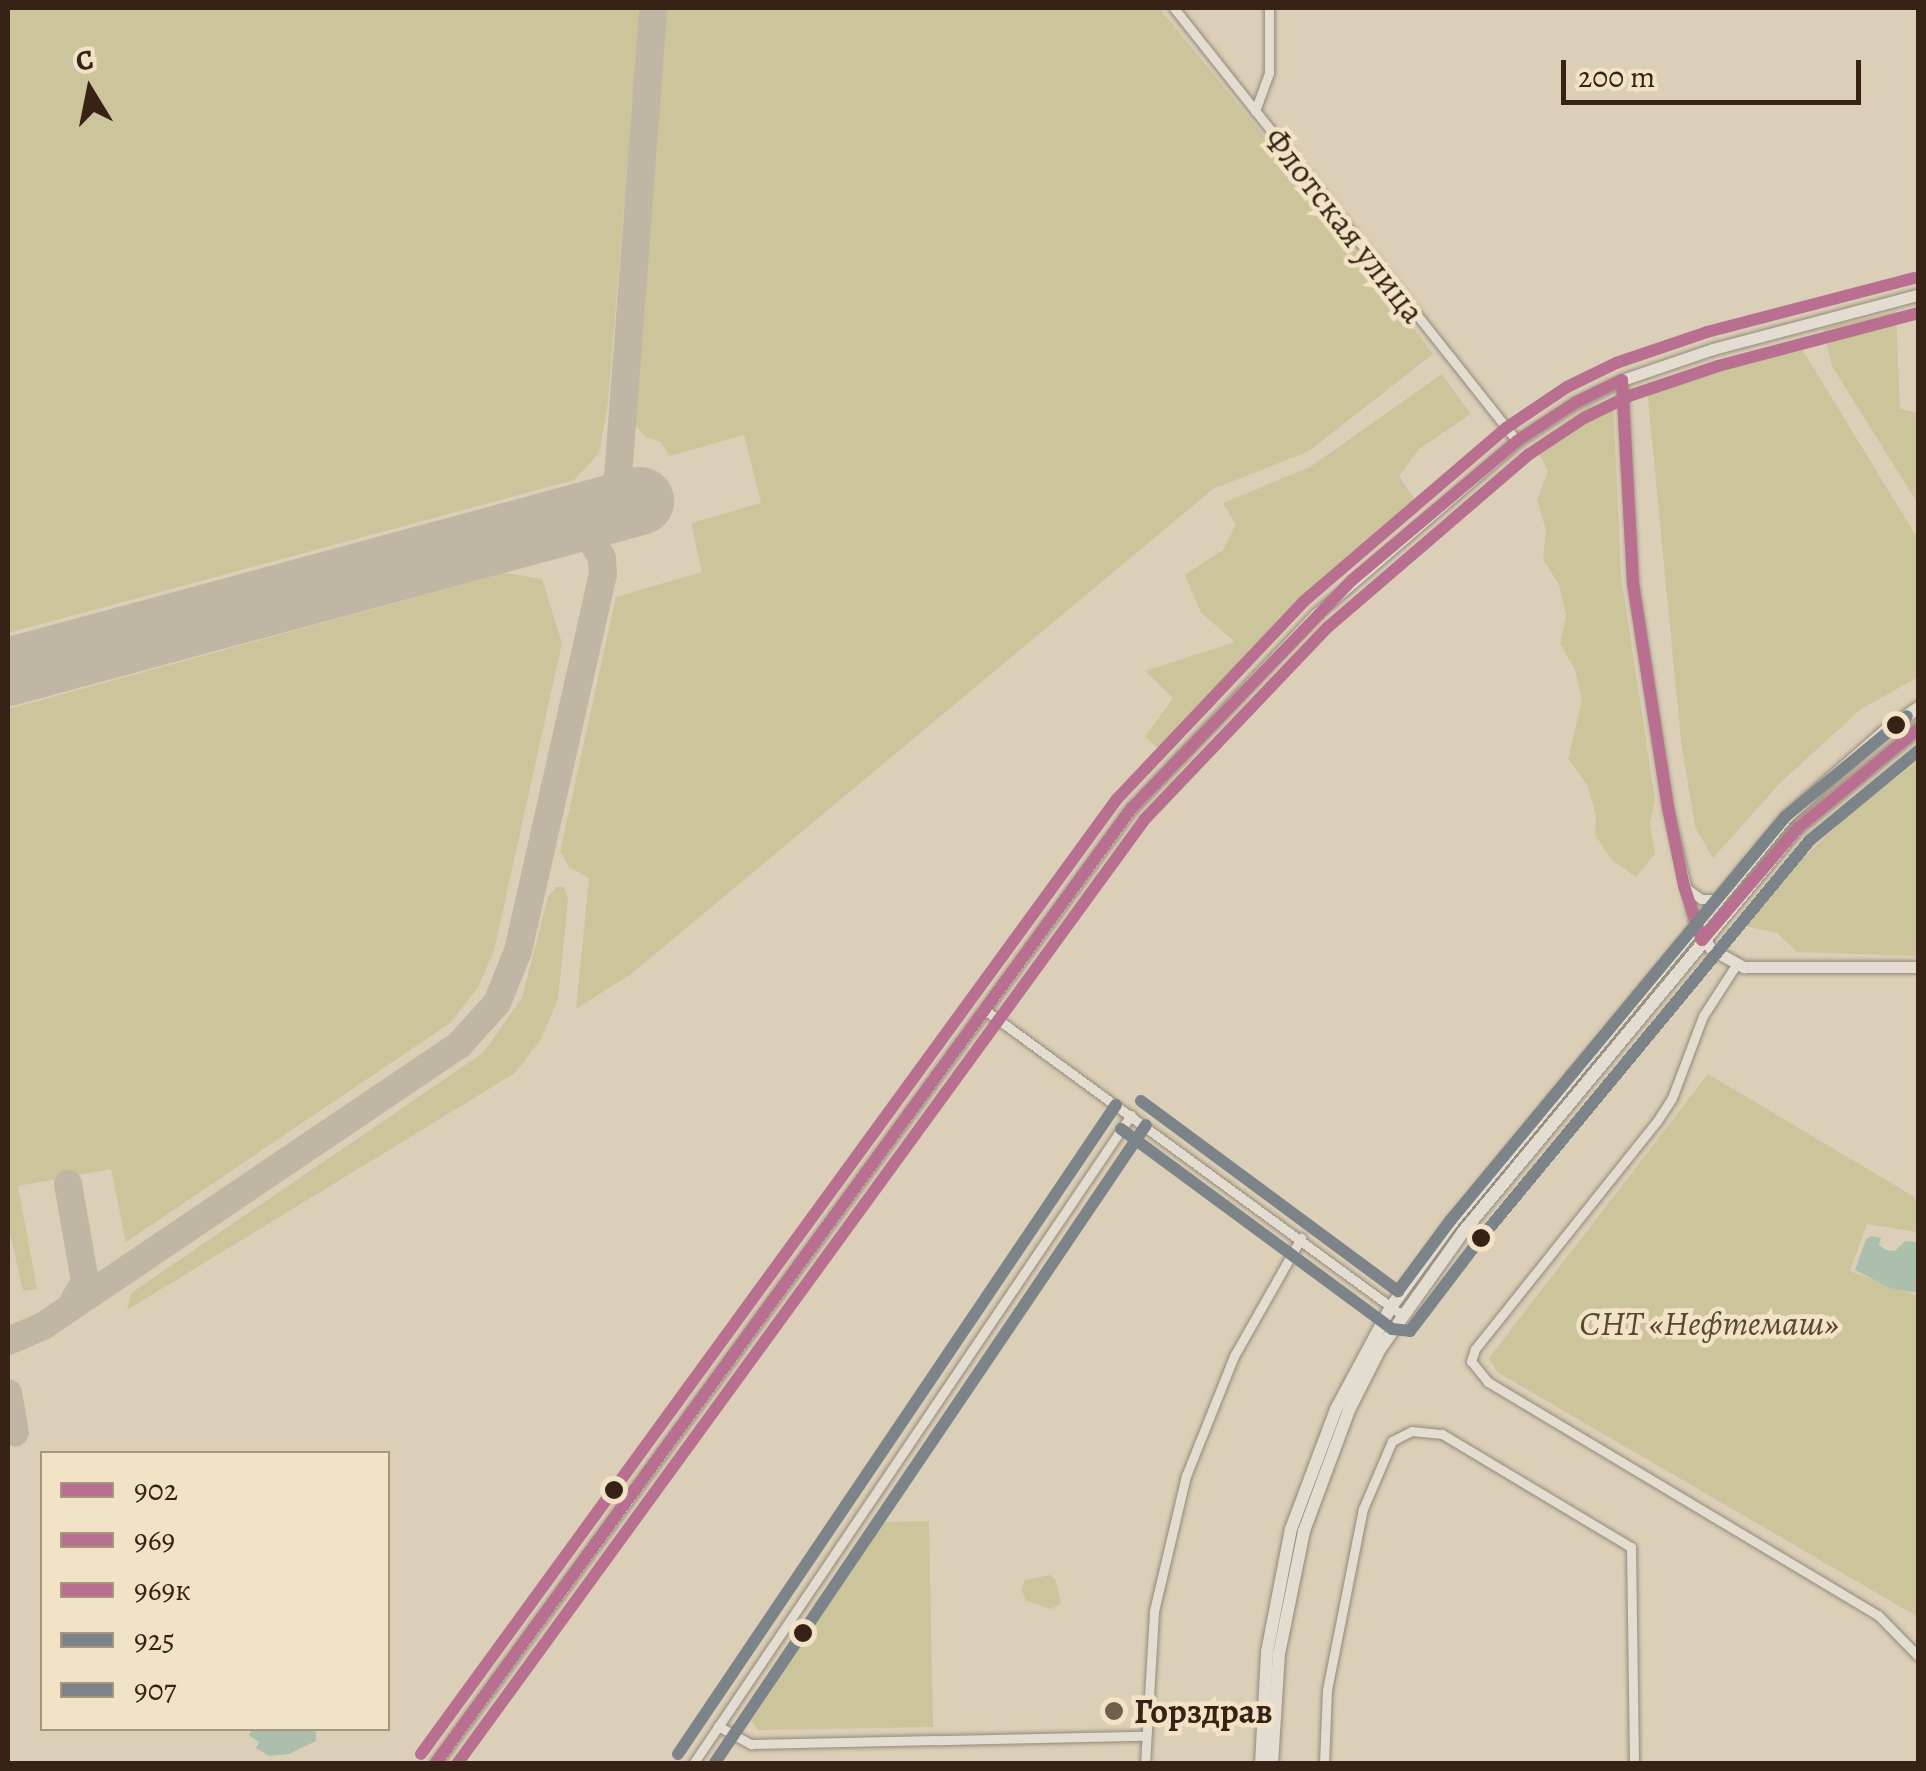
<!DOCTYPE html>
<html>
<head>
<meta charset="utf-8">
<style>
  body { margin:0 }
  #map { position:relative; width:1926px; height:1771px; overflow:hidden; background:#dccfb7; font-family:Alegreya,serif }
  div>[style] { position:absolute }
  .green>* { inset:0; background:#ccc49a }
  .water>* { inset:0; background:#acbfac }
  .taxiway>* { height:28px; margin:-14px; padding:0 14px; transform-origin:14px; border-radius:14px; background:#c0b6a4 }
  .runway>* { height:68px; margin:-34px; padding:0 34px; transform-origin:34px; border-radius:34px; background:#c0b6a4 }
  .roads { filter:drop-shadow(0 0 2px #92897a) drop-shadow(0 0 2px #92897a) }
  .minor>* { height:9px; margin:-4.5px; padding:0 4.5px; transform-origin:4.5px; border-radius:4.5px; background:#e3dcd0 }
  .tertiary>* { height:11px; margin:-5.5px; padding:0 5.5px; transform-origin:5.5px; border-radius:5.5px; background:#e3dcd0 }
  .secondary>* { height:12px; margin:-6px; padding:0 6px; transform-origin:6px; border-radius:6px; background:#e3dcd0 }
  .bus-1>* { height:12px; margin:-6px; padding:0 6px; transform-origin:6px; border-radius:6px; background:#b97090 }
  .bus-2>* { height:12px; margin:-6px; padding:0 6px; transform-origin:6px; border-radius:6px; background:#b97090 }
  .bus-3>* { height:12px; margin:-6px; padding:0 6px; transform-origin:6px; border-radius:6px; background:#b97090 }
  .bus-4>* { height:12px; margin:-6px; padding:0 6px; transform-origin:6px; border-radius:6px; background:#7c848a }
  .bus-5>* { height:12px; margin:-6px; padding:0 6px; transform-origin:6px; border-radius:6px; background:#7c848a }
  .dots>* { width:28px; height:28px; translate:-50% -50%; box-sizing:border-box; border:5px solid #f2e3c6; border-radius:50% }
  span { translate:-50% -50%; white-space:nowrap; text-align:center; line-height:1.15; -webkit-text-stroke:9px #f2e3c6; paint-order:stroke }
  .street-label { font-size:35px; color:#372215 }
  .park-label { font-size:35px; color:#594830; font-style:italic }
  .poi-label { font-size:35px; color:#372215; font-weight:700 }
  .left { translate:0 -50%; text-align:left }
  .frame { position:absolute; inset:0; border:10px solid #372215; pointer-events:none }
  .legend { position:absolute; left:40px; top:1451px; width:350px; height:280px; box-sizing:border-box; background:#f2e3c6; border:2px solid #a7967f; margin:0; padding:12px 18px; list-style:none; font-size:30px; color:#372215 }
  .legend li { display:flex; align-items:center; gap:20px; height:50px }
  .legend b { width:50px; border:2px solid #a7967f }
  .north { position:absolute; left:40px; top:40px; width:100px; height:100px; -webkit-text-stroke:8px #f2e3c6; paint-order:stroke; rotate:350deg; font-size:28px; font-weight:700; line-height:40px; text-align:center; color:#372215 }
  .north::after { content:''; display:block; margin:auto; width:35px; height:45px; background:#372215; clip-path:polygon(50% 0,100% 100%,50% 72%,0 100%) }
  .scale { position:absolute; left:1561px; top:60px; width:300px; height:45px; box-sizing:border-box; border:5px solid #372215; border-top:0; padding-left:12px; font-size:30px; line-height:35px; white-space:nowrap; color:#372215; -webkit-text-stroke:8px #f2e3c6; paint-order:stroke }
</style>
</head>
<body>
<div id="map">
  <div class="green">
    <i style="clip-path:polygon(8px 8px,640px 8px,608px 403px,599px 453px,574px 480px,8px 633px)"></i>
    <i style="clip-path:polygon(660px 8px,1159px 8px,1309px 191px,1433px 354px,1309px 451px,1213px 489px,631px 974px,576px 1009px,589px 878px,569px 867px,560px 852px,616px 597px,702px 572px,691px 523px,761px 503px,744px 435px,670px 456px,661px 442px,646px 437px,627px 418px)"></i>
    <i style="clip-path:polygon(1896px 311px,1900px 409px,1918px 413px,1918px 504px,1832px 366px,1823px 329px)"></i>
    <i style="clip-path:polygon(1797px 341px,1918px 539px,1918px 677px,1861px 709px,1780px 783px,1713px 858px,1695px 827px,1681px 741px,1647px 389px)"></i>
    <i style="clip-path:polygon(1442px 374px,1471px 414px,1419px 449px,1399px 476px,1421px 509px,1327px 585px,1165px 753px,1145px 737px,1173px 698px,1145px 671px,1235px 642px,1201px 613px,1185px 575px,1223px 550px,1236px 525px,1223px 503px,1310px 467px)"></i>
    <i style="clip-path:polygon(1613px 400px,1621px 576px,1655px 800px,1650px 823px,1655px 854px,1636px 877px,1612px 860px,1595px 835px,1596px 815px,1587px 784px,1568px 759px,1582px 700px,1575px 670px,1560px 644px,1566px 615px,1559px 585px,1543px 559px,1546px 530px,1537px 500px,1548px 471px,1534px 444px,1586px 408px)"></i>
    <i style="clip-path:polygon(505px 573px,542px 579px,562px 643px,494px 951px,477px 989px,450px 1023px,126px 1242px,111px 1169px,18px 1186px,37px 1289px,23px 1291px,8px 1224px,8px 709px)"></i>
    <i style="clip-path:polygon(1918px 761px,1918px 956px,1797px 952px,1777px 933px,1741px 925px,1786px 874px,1857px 807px)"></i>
    <i style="clip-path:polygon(556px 887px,564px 887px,568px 900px,558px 999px,541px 1039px,515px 1073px,127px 1310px,131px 1293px,483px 1053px,522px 998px,548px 897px)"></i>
    <i style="clip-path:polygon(1708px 1074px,1913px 1196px,1918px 1204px,1917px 1232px,1867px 1224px,1850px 1271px,1918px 1296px,1918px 1617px,1497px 1372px,1489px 1358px)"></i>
    <i style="clip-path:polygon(929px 1521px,933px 1727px,758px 1730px,751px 1721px,884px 1522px)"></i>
    <i style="clip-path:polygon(1050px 1575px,1056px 1580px,1061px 1604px,1051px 1609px,1026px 1601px,1021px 1590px,1025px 1580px)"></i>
  </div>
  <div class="water">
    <i style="clip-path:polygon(1872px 1236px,1881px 1238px,1879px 1245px,1886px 1250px,1895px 1251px,1905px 1241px,1918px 1242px,1918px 1293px,1890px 1288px,1855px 1270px,1866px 1239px)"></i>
    <i style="clip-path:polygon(253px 1728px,309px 1729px,316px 1732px,316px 1741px,289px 1754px,269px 1756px,256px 1748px,259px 1742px,249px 1735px)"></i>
  </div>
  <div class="taxiway">
    <i style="left:602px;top:510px;width:37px;rotate:-64deg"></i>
    <i style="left:618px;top:477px;width:470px;rotate:-85.7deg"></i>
    <i style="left:68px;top:1184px;width:98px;rotate:80.1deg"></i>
    <i style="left:85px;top:1281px;width:29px;rotate:119deg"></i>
    <i style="left:8px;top:1341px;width:38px;rotate:-23deg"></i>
    <i style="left:43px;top:1326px;width:502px;rotate:-34.04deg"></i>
    <i style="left:459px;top:1045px;width:57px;rotate:-47.9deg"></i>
    <i style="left:497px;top:1003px;width:56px;rotate:-68deg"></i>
    <i style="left:518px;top:951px;width:386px;rotate:-77.3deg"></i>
    <i style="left:603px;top:574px;width:16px;rotate:-94deg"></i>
    <i style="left:602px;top:558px;width:22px;rotate:-120deg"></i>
    <i style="left:591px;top:539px;width:28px;rotate:-150deg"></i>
    <i style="left:567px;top:525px;width:16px;rotate:-176deg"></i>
    <i style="left:8px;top:1393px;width:40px;rotate:80deg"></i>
  </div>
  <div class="runway">
    <i style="left:8px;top:672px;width:655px;rotate:-15.14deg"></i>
  </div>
  <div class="roads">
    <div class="minor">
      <i style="left:1174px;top:8px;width:552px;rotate:51.62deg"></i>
      <i style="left:1255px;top:111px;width:40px;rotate:-69.8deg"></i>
      <i style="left:1269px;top:73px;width:65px;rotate:-90deg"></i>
      <i style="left:1622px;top:380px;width:204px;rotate:86.9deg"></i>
      <i style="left:1633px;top:584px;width:227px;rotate:81.1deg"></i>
      <i style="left:1668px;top:808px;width:121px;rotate:77.1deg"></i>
      <i style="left:1686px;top:888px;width:19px;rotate:36deg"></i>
      <i style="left:1701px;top:899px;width:17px"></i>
      <i style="left:1736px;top:965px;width:61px;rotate:122.9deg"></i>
      <i style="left:1703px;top:1016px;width:88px;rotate:110.7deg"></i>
      <i style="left:1672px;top:1098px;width:27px;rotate:123deg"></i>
      <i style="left:1657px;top:1121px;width:292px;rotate:128.6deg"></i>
      <i style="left:1475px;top:1349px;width:13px;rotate:108deg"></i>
      <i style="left:1471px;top:1361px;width:27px;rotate:51deg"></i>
      <i style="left:1488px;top:1382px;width:454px;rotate:30.9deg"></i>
      <i style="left:1878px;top:1615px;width:57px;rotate:45.7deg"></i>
      <i style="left:985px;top:1010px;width:517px;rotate:36.18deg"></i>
      <i style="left:718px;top:1726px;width:38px;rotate:29deg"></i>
      <i style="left:751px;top:1744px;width:393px;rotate:-1.2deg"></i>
      <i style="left:693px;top:1764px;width:783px;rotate:-55.99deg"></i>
      <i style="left:1145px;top:1764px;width:153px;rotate:-86.6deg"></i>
      <i style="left:1154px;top:1611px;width:139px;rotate:-76.7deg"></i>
      <i style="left:1186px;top:1476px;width:129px;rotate:-68.2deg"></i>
      <i style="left:1234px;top:1356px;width:136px;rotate:-60.4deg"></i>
      <i style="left:1324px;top:1764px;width:74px;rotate:-87.7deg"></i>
      <i style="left:1327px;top:1690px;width:185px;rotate:-78.8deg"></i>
      <i style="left:1363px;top:1509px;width:74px;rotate:-66.9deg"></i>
      <i style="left:1392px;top:1441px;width:22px;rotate:-27deg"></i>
      <i style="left:1412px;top:1431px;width:30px;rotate:6deg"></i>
      <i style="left:1442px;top:1434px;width:220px;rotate:30.9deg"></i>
      <i style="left:1631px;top:1547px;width:217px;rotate:89.2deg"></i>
    </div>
    <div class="tertiary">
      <i style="left:1695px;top:926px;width:28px;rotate:55deg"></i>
      <i style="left:1711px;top:949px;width:38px;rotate:29deg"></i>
      <i style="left:1744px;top:967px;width:174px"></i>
      <i style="left:435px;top:1764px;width:1182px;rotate:-53.92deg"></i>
      <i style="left:1131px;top:809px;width:269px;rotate:-46.5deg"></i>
      <i style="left:1316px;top:614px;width:265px;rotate:-40.7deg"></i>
      <i style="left:1517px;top:441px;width:69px;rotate:-33.2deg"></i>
      <i style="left:1575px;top:403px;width:52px;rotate:-26.1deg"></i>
      <i style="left:1622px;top:380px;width:96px;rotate:-18.8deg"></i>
      <i style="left:1713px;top:349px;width:212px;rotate:-14.8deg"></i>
    </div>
    <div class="secondary">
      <i style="left:1261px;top:1764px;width:112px;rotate:-86.9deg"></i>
      <i style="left:1267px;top:1652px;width:125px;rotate:-79deg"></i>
      <i style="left:1291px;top:1529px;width:128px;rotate:-69.4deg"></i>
      <i style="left:1336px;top:1409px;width:116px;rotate:-61.7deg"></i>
      <i style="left:1391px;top:1307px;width:102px;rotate:-54.1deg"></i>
      <i style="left:1451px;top:1224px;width:528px;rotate:-50.46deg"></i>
      <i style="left:1787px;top:817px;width:129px;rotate:-41.2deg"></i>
      <i style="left:1884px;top:732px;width:42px;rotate:-35.2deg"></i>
      <i style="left:1272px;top:1764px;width:110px;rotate:-86.4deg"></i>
      <i style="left:1279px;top:1654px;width:126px;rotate:-78.5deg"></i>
      <i style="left:1304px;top:1531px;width:129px;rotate:-69.6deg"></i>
      <i style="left:1349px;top:1410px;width:68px;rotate:-63.1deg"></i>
      <i style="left:1380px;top:1349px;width:143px;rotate:-54.6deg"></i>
      <i style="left:1463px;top:1232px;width:525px;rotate:-50.33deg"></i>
      <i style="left:1798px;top:828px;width:156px;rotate:-39.5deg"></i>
    </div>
  </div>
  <div class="bus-1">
    <i style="left:1622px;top:380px;width:204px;rotate:86.9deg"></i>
    <i style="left:1633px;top:584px;width:227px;rotate:81.1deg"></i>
    <i style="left:1668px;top:808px;width:80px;rotate:78.4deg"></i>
    <i style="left:1684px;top:886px;width:57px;rotate:71.6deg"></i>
    <i style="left:1702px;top:940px;width:148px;rotate:-49.4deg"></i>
    <i style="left:1798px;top:828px;width:156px;rotate:-39.5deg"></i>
    <i style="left:435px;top:1764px;width:1182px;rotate:-53.92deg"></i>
    <i style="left:1131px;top:809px;width:317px;rotate:-46deg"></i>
    <i style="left:1351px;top:581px;width:217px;rotate:-40.1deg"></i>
    <i style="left:1517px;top:441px;width:69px;rotate:-33.2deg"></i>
    <i style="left:1575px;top:403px;width:52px;rotate:-26.1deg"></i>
  </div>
  <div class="bus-2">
    <i style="left:457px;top:1764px;width:1168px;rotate:-53.95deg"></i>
    <i style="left:1144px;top:820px;width:267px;rotate:-46.4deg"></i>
    <i style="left:1328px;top:627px;width:264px;rotate:-40.7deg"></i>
    <i style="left:1528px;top:455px;width:67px;rotate:-33.5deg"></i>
    <i style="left:1584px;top:418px;width:50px;rotate:-26.1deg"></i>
    <i style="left:1629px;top:396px;width:94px;rotate:-18.6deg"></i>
    <i style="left:1718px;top:366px;width:207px;rotate:-14.8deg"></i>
  </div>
  <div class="bus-3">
    <i style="left:421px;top:1754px;width:1182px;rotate:-53.92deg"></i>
    <i style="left:1117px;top:799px;width:271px;rotate:-46.6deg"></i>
    <i style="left:1303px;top:602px;width:267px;rotate:-40.6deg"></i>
    <i style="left:1506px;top:428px;width:73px;rotate:-33.9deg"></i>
    <i style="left:1567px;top:387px;width:55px;rotate:-26.1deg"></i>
    <i style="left:1616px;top:363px;width:96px;rotate:-18.8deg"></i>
    <i style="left:1707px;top:332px;width:214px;rotate:-14.6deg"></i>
  </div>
  <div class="bus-4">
    <i style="left:1121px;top:1129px;width:337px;rotate:36.4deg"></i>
    <i style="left:1392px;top:1329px;width:18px;rotate:6deg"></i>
    <i style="left:1410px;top:1331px;width:111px;rotate:-52.7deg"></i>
    <i style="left:1477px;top:1243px;width:523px;rotate:-50.43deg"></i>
    <i style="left:1810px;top:840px;width:140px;rotate:-39.5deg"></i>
    <i style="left:714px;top:1764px;width:771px;rotate:-55.94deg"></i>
  </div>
  <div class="bus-5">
    <i style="left:1141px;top:1101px;width:320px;rotate:36.5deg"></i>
    <i style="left:1398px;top:1291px;width:87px;rotate:-53.4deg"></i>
    <i style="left:1450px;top:1221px;width:525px;rotate:-50.33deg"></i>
    <i style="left:1785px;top:817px;width:158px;rotate:-39.6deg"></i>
    <i style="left:678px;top:1754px;width:783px;rotate:-55.99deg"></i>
  </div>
  <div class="dots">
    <i style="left:1896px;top:725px;background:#372215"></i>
    <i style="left:1481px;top:1238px;background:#372215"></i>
    <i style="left:614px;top:1490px;background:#372215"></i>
    <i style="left:803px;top:1633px;background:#372215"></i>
    <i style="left:1114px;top:1711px;background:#715f4e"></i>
  </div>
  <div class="street-label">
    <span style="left:1345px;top:225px;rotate:52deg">Флотская улица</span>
  </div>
  <div class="park-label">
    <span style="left:1709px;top:1323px">СНТ «Нефтемаш»</span>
  </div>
  <div class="poi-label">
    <span class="left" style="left:1134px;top:1711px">Горздрав</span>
  </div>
  <div class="frame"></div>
  <ul class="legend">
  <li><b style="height:12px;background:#b97090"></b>902</li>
  <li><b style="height:12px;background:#b97090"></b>969</li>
  <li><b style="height:12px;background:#b97090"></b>969к</li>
  <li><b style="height:12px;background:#7c848a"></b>925</li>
  <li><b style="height:12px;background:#7c848a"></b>907</li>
  </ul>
  <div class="north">С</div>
  <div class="scale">200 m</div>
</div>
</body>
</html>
